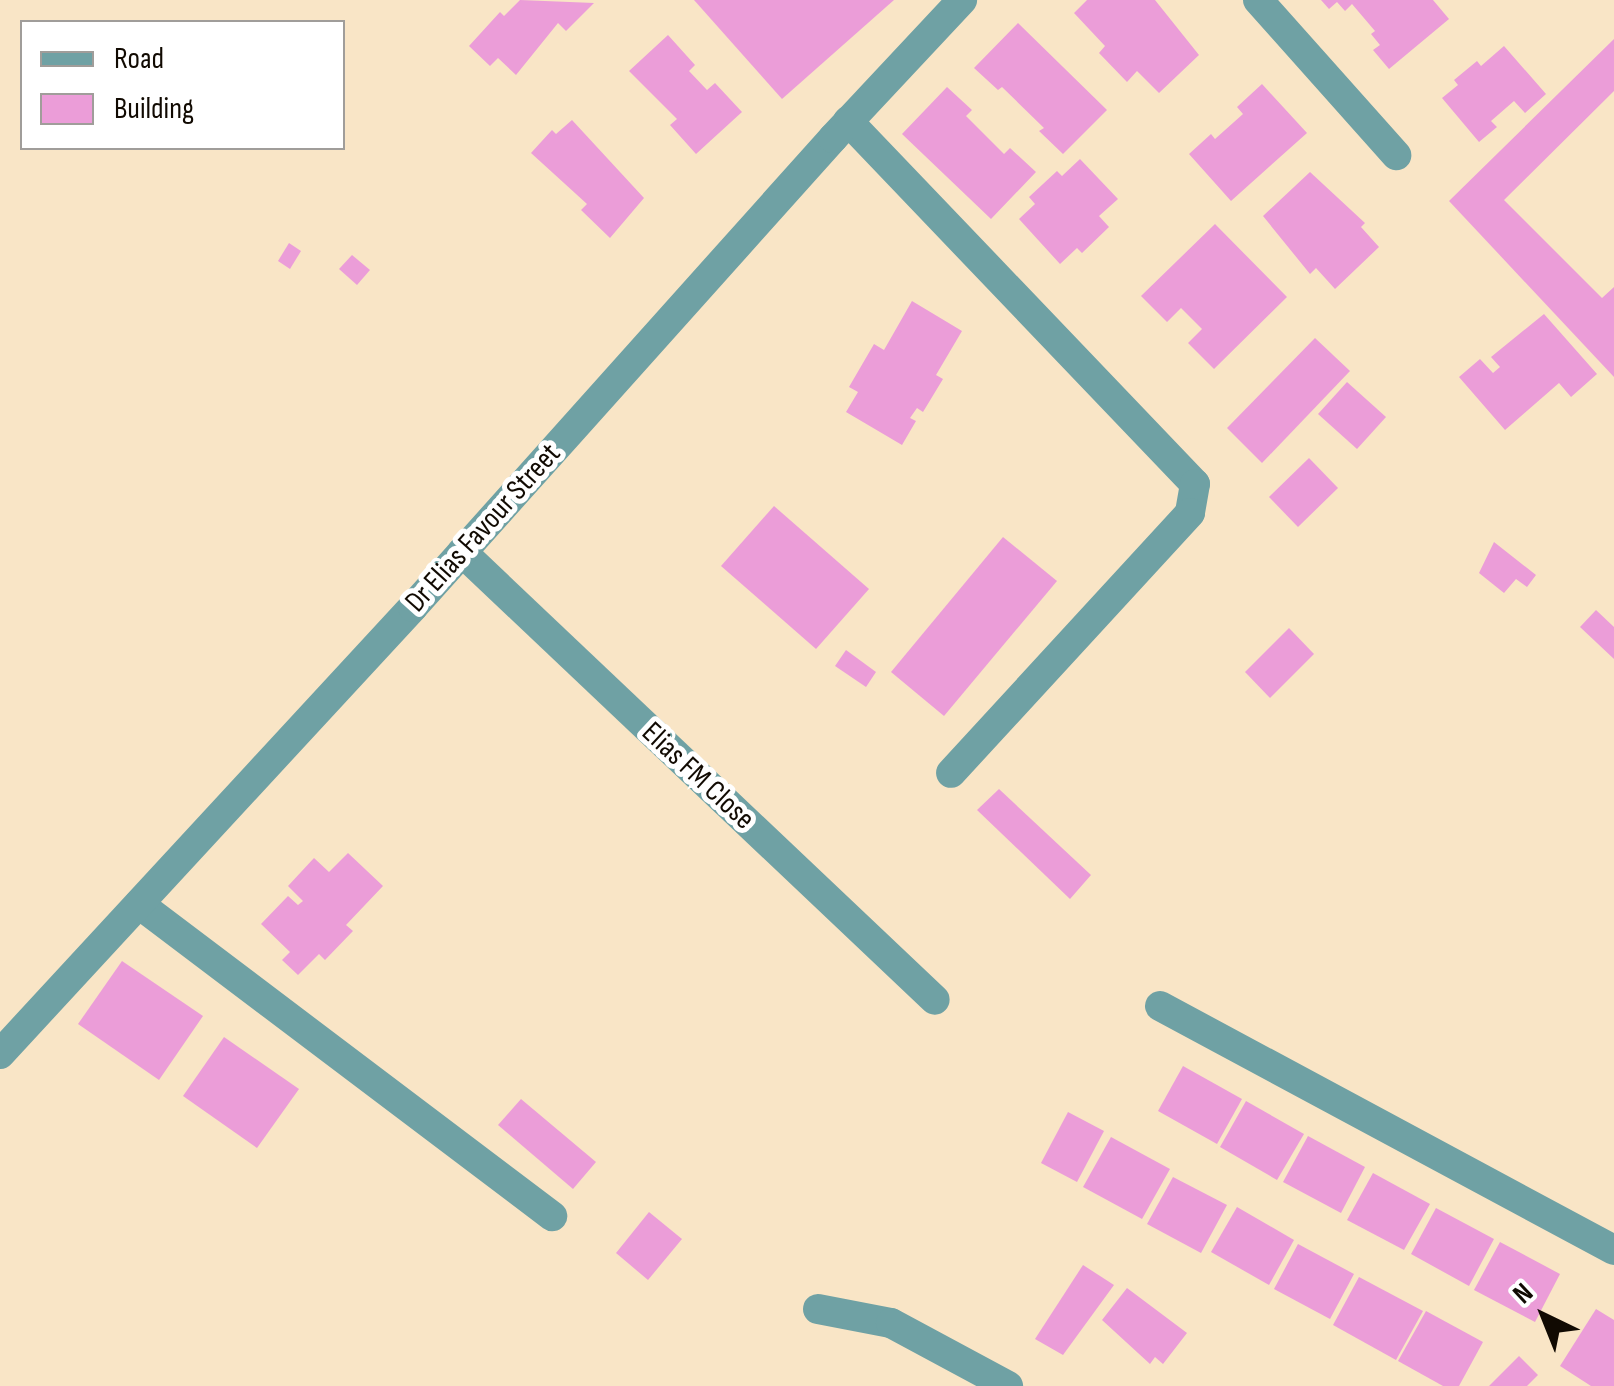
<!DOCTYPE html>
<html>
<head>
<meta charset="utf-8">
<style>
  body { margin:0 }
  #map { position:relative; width:1614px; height:1386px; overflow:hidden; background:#f9e5c6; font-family:"Sofia Sans Condensed",sans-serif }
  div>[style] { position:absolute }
  .building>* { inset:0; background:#eb9dd8 }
  .minor>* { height:30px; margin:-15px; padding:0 15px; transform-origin:15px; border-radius:15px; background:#6fa1a4 }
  span { translate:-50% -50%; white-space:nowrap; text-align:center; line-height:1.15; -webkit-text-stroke:10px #fff; paint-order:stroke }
  .street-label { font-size:30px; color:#110a02 }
  .legend { position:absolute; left:20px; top:20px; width:325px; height:130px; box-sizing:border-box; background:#fff; border:2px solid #a09d9a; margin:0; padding:12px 18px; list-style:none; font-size:30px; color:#110a02 }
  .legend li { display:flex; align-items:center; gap:20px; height:50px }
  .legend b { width:50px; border:2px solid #a09d9a }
  .north { position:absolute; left:1494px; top:1266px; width:100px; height:100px; -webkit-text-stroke:8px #fff; paint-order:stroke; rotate:317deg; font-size:28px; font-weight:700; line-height:40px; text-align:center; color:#110a02 }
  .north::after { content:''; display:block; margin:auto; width:35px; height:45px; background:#110a02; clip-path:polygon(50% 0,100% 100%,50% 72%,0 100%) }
</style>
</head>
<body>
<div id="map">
  <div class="building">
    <i style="clip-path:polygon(520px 0,594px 3px,566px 31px,558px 23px,516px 75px,498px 58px,490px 66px,469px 46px,500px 12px,504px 16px)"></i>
    <i style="clip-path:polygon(694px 0,894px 0,782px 99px)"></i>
    <i style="clip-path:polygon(1087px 0,1155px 0,1199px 55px,1159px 93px,1137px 71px,1127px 82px,1099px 53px,1105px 46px,1074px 13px)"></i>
    <i style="clip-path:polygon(1321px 0,1433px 0,1449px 19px,1389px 69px,1373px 50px,1380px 45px,1371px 34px,1375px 31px,1352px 4px,1345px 11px,1337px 2px,1329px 9px)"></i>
    <i style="clip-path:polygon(1018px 23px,1107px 110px,1063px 154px,1039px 131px,1044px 128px,1002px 87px,998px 90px,974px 68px)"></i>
    <i style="clip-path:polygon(668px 35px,695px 65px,689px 71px,707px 90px,715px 83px,742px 112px,696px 154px,670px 125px,677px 119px,629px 71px)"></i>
    <i style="clip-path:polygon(1614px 39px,1614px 91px,1504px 200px,1602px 298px,1614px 287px,1614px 377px,1449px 201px)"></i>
    <i style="clip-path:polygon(1504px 46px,1546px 94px,1525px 113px,1514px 101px,1491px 121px,1497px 127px,1479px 142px,1442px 98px,1458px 85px,1454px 80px,1477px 61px,1481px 66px)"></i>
    <i style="clip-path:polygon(1262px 84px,1307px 133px,1231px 201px,1189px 154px,1211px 134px,1215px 139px,1243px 114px,1237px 107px)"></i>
    <i style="clip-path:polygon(947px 87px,972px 110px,966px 116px,1004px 154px,1010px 148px,1036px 172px,991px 219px,902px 134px)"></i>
    <i style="clip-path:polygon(572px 120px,644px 198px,610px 238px,581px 210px,587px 204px,531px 153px,552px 130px,556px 134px)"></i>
    <i style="clip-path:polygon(1080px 159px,1118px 199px,1099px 216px,1109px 227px,1082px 253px,1077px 248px,1060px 264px,1019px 219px,1035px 204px,1029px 197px,1057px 171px,1062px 176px)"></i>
    <i style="clip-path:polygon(1310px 172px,1365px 223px,1361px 227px,1379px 247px,1335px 289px,1316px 268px,1310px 274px,1263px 216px)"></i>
    <i style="clip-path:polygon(1215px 224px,1287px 297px,1214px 369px,1188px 343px,1202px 329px,1181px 308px,1167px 322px,1141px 296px)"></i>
    <i style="clip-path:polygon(289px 243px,301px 251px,290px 269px,278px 261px)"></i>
    <i style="clip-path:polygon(352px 255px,370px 270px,357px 285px,339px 269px)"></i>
    <i style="clip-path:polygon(912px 301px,962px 331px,936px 375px,943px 379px,923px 412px,917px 408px,910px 418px,916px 421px,902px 445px,846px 412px,858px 392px,849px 387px,874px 344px,884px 350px)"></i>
    <i style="clip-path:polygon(1544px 314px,1597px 374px,1571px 397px,1559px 383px,1505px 430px,1459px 377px,1480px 359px,1493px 373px,1500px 367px,1491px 357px)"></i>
    <i style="clip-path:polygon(1315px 338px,1350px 371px,1262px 463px,1227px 428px)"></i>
    <i style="clip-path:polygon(1347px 382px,1386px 417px,1357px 449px,1318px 414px)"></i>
    <i style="clip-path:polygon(1309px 458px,1338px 488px,1298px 527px,1269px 497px)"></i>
    <i style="clip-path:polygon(774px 506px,869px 589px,816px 649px,721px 566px)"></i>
    <i style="clip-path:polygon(1003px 537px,1057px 581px,944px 716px,891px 672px)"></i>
    <i style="clip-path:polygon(1494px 542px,1536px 575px,1527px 587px,1516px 579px,1504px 593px,1479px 573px)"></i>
    <i style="clip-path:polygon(1596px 610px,1614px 627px,1614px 659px,1580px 627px)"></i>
    <i style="clip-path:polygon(1289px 628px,1314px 654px,1270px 698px,1245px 672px)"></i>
    <i style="clip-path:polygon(846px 650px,876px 672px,866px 687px,835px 666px)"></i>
    <i style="clip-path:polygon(999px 789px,1091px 875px,1070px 899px,977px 810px)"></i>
    <i style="clip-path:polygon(348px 853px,383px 886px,346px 925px,353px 931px,325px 960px,319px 954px,298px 975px,282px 960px,290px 952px,261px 924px,288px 896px,298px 905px,303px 901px,288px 886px,314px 858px,329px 872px)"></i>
    <i style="clip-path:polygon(122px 961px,203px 1016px,159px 1080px,78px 1024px)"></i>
    <i style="clip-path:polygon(224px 1037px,299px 1089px,257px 1148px,183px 1096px)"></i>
    <i style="clip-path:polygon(1183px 1066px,1242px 1099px,1217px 1144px,1158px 1111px)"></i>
    <i style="clip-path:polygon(521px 1099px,596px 1162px,573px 1189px,498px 1125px)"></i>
    <i style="clip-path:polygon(1246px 1101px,1304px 1134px,1277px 1180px,1220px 1147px)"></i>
    <i style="clip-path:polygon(1068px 1112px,1104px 1131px,1077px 1182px,1041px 1163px)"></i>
    <i style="clip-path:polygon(1308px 1136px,1365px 1167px,1341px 1213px,1283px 1182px)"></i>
    <i style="clip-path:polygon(1111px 1137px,1170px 1169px,1142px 1219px,1083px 1187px)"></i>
    <i style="clip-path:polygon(1373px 1173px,1430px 1204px,1404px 1250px,1347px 1220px)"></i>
    <i style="clip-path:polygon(1173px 1177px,1227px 1205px,1201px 1253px,1147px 1224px)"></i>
    <i style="clip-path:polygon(1237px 1207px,1294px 1240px,1269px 1285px,1211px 1252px)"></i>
    <i style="clip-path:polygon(1436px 1208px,1494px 1239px,1469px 1286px,1411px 1254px)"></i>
    <i style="clip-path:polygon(649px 1212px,682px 1239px,648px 1280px,616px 1253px)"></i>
    <i style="clip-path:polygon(1500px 1242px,1560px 1274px,1535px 1322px,1474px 1290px)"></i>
    <i style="clip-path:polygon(1298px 1244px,1354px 1274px,1330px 1319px,1274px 1289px)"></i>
    <i style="clip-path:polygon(1083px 1265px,1114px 1285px,1063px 1355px,1035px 1339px)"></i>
    <i style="clip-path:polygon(1359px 1277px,1423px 1311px,1396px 1360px,1333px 1325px)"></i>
    <i style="clip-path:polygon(1127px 1288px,1187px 1333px,1163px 1364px,1155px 1357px,1150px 1364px,1102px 1320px)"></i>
    <i style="clip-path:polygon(1596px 1309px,1614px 1320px,1614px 1386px,1591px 1386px,1560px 1366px)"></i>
    <i style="clip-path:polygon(1426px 1311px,1483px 1342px,1459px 1386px,1443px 1386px,1398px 1361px)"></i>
    <i style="clip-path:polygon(1519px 1356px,1538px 1375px,1527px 1386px,1489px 1386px)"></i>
  </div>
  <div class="minor">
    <i style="left:1258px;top:0;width:208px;rotate:48.3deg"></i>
    <i style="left:848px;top:121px;width:502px;rotate:46.29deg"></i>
    <i style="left:1195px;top:484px;width:29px;rotate:100deg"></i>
    <i style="left:1190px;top:513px;width:353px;rotate:132.6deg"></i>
    <i style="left:462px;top:552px;width:651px;rotate:43.45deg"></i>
    <i style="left:139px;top:904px;width:518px;rotate:37.07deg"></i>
    <i style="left:1160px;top:1006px;width:515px;rotate:28.26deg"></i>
    <i style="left:0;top:1054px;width:609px;rotate:-47.26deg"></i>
    <i style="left:413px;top:607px;width:630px;rotate:-48.15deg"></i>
    <i style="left:833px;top:138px;width:189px;rotate:-46.9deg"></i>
    <i style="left:818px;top:1309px;width:74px;rotate:10.9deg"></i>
    <i style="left:891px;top:1323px;width:133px;rotate:28.3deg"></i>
  </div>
  <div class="street-label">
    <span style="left:483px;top:528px;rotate:-48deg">Dr Elias Favour Street</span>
    <span style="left:698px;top:776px;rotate:43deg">Elias FM Close</span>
  </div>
  <ul class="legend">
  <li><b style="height:12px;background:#6fa1a4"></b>Road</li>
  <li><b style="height:28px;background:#eb9dd8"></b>Building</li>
  </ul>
  <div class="north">N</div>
</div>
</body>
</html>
